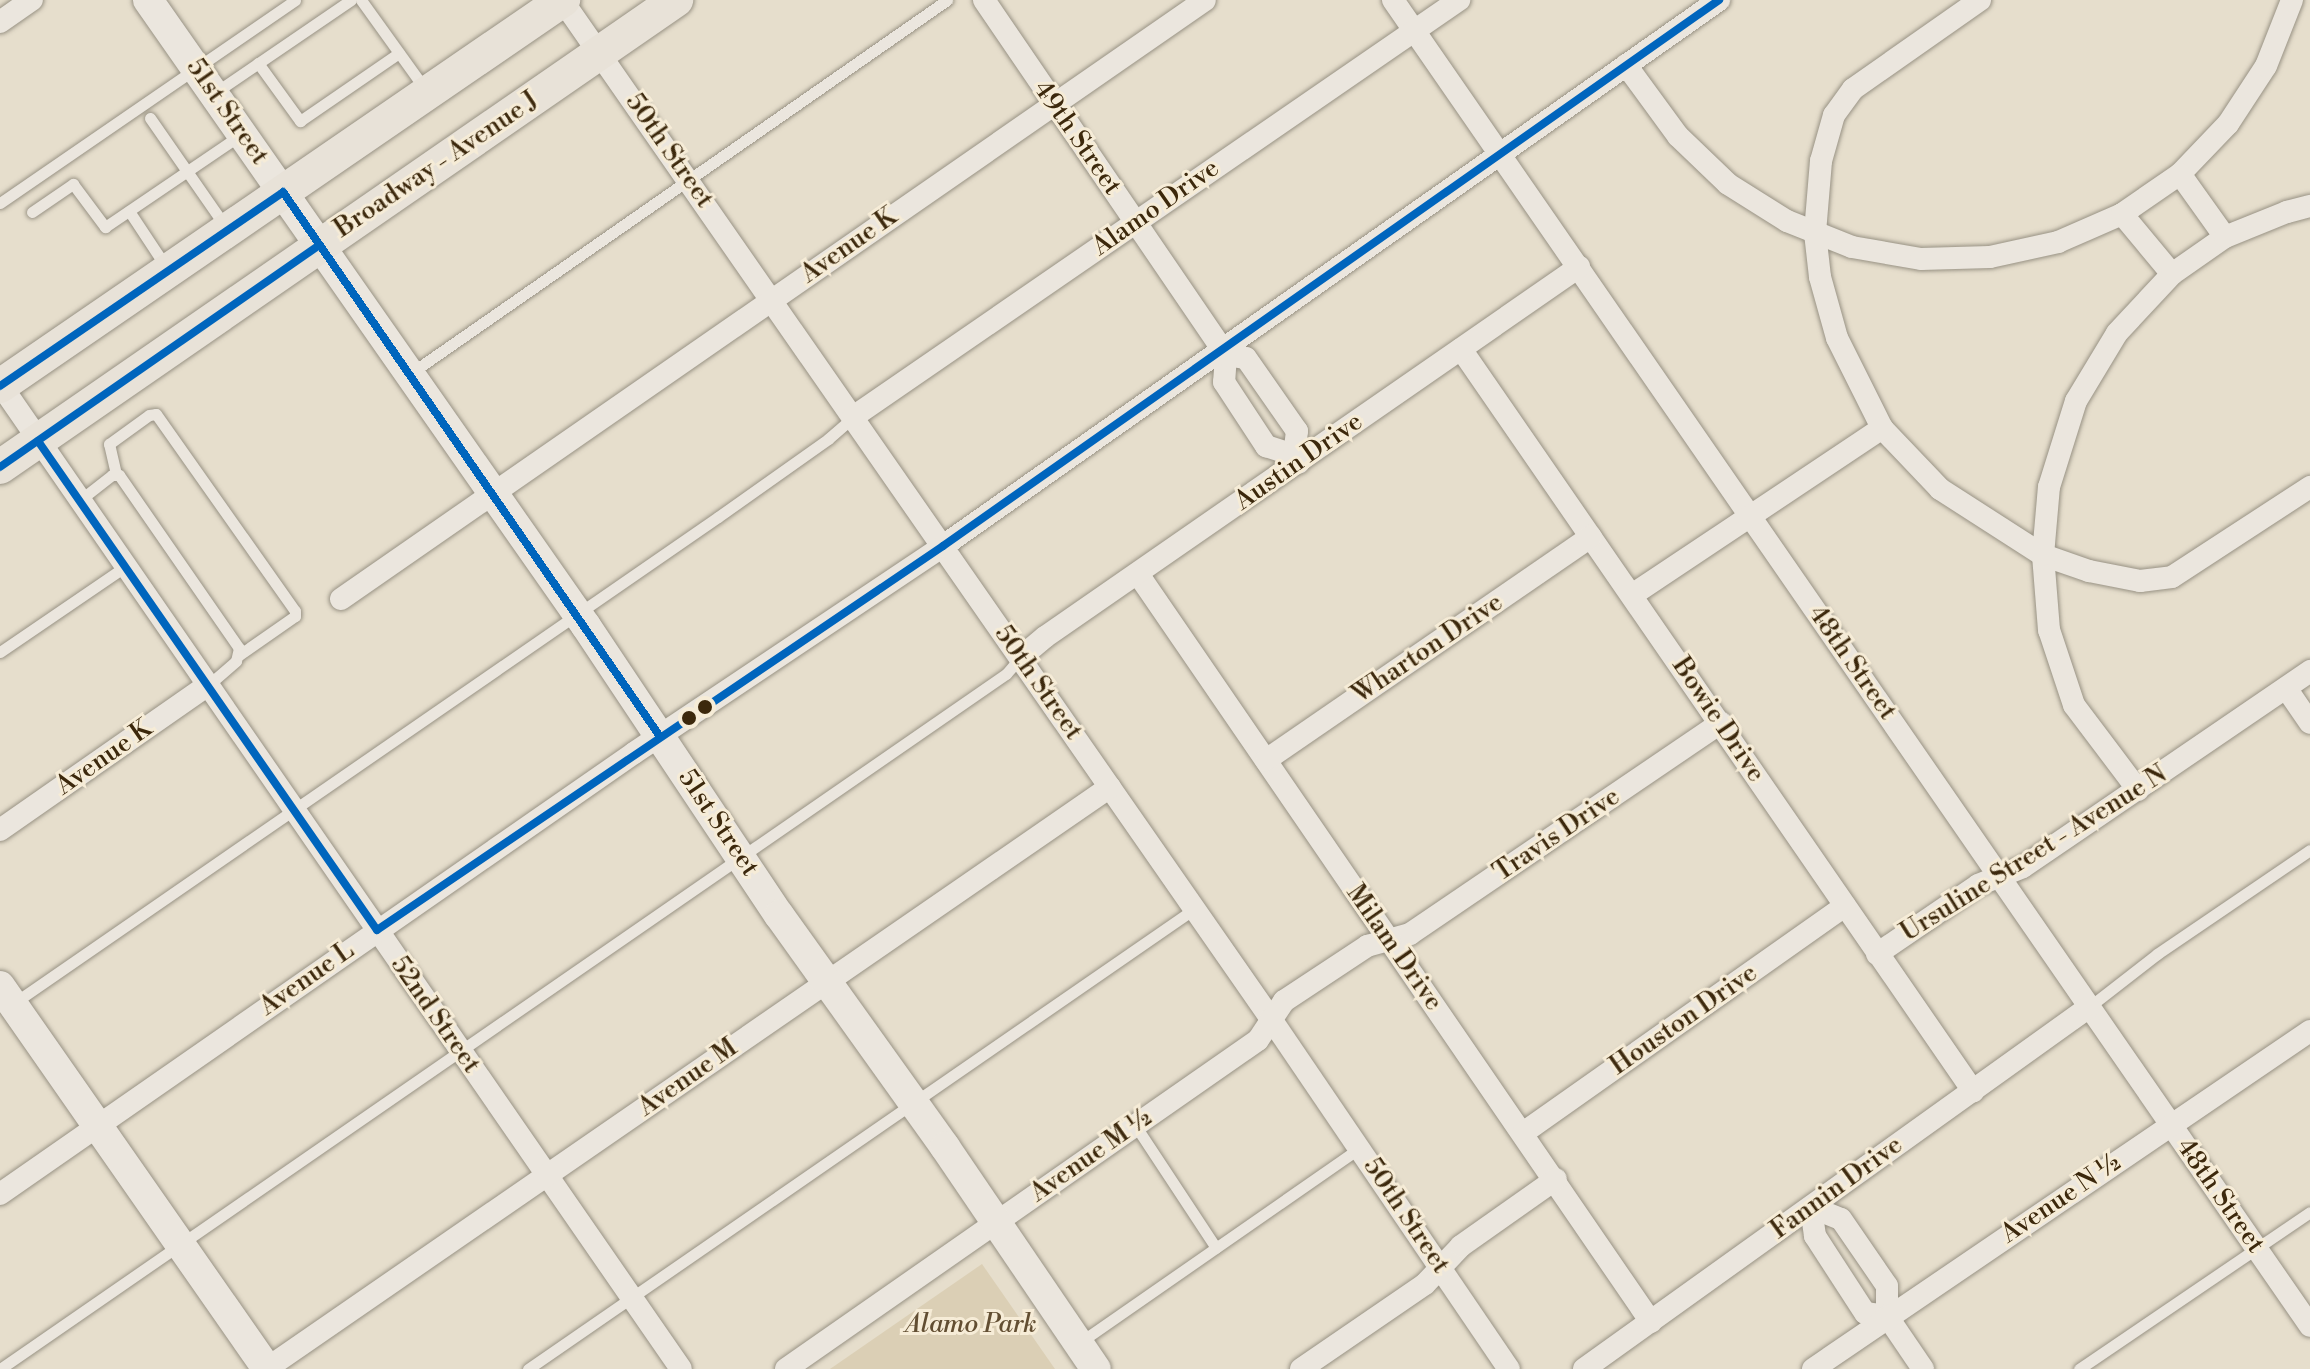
<!DOCTYPE html>
<html>
<head>
<meta charset="utf-8">
<style>
  body { margin:0 }
  #map { position:relative; width:2310px; height:1369px; overflow:hidden; background:#e6decc; font-family:"Libre Bodoni",serif }
  div>[style] { position:absolute }
  .green>* { inset:0; background:#dbcfb5 }
  .roads { filter:drop-shadow(0 0 2px #989284) drop-shadow(0 0 2px #989284) }
  .lane>* { height:11px; margin:-5.5px; padding:0 5.5px; transform-origin:5.5px; border-radius:5.5px; background:#ebe6de }
  .street>* { height:22px; margin:-11px; padding:0 11px; transform-origin:11px; border-radius:11px; background:#ebe6de }
  .secondary>* { height:30px; margin:-15px; padding:0 15px; transform-origin:15px; border-radius:15px; background:#ebe6de }
  .primary>* { height:34px; margin:-17px; padding:0 17px; transform-origin:17px; border-radius:17px; background:#e8e2d8 }
  .bus-1>* { height:8px; margin:-4px; padding:0 4px; transform-origin:4px; border-radius:4px; background:#0065bd }
  .dots>* { width:22px; height:22px; translate:-50% -50%; box-sizing:border-box; border:4px solid #f6ecd7; border-radius:50% }
  span { translate:-50% -50%; white-space:nowrap; text-align:center; line-height:1.15; -webkit-text-stroke:6px #f6ecd7; paint-order:stroke }
  .street-label { font-size:26px; color:#3c280c }
  .park-label { font-size:26px; color:#624e32; font-style:italic }
</style>
</head>
<body>
<div id="map">
  <div class="green">
    <i style="clip-path:polygon(982px 1264px,1055px 1369px,830px 1369px)"></i>
  </div>
  <div class="roads">
    <div class="lane">
      <i style="left:361px;top:0;width:110px;rotate:54.3deg"></i>
      <i style="left:258px;top:63px;width:72px;rotate:54.1deg"></i>
      <i style="left:300px;top:121px;width:120px;rotate:-34.5deg"></i>
      <i style="left:216px;top:92px;width:163px;rotate:-34.3deg"></i>
      <i style="left:150px;top:118px;width:131px;rotate:55.2deg"></i>
      <i style="left:0;top:203px;width:358px;rotate:-34.5deg"></i>
      <i style="left:129px;top:211px;width:67px;rotate:56.5deg"></i>
      <i style="left:32px;top:212px;width:50px;rotate:-34.3deg"></i>
      <i style="left:73px;top:184px;width:54px;rotate:53.3deg"></i>
      <i style="left:105px;top:227px;width:166px;rotate:-34.2deg"></i>
      <i style="left:411px;top:373px;width:653px;rotate:-34.83deg"></i>
      <i style="left:116px;top:474px;width:31px;rotate:-103deg"></i>
      <i style="left:109px;top:444px;width:49px;rotate:-35.9deg"></i>
      <i style="left:149px;top:415px;width:7px;rotate:-8deg"></i>
      <i style="left:156px;top:414px;width:241px;rotate:54.8deg"></i>
      <i style="left:295px;top:611px;width:5px;rotate:90deg"></i>
      <i style="left:295px;top:616px;width:68px;rotate:145.1deg"></i>
      <i style="left:80px;top:500px;width:41px;rotate:-38deg"></i>
      <i style="left:112px;top:475px;width:7px"></i>
      <i style="left:119px;top:475px;width:211px;rotate:55.3deg"></i>
      <i style="left:239px;top:648px;width:13px;rotate:103deg"></i>
      <i style="left:236px;top:661px;width:37px;rotate:139deg"></i>
      <i style="left:0;top:652px;width:153px;rotate:-34.3deg"></i>
      <i style="left:14px;top:1003px;width:855px;rotate:-34.62deg"></i>
      <i style="left:718px;top:517px;width:135px;rotate:-35.3deg"></i>
      <i style="left:828px;top:439px;width:33px;rotate:-41deg"></i>
      <i style="left:2089px;top:1007px;width:86px;rotate:-37.9deg"></i>
      <i style="left:2157px;top:954px;width:185px;rotate:-34.2deg"></i>
      <i style="left:1135px;top:1125px;width:147px;rotate:56.6deg"></i>
      <i style="left:1079px;top:1343px;width:342px;rotate:-34.8deg"></i>
      <i style="left:0;top:1369px;width:1223px;rotate:-34.64deg"></i>
      <i style="left:1006px;top:674px;width:21px;rotate:-49deg"></i>
      <i style="left:528px;top:1369px;width:809px;rotate:-34.63deg"></i>
      <i style="left:2079px;top:1369px;width:279px;rotate:-34.2deg"></i>
    </div>
    <div class="street">
      <i style="left:562px;top:0;width:1241px;rotate:55.17deg"></i>
      <i style="left:1271px;top:1019px;width:423px;rotate:55.8deg"></i>
      <i style="left:984px;top:0;width:430px;rotate:55.7deg"></i>
      <i style="left:1226px;top:355px;width:27px;rotate:94deg"></i>
      <i style="left:1224px;top:382px;width:77px;rotate:56.7deg"></i>
      <i style="left:1266px;top:446px;width:29px;rotate:18deg"></i>
      <i style="left:1294px;top:455px;width:9px;rotate:58deg"></i>
      <i style="left:1393px;top:0;width:1612px;rotate:55.33deg"></i>
      <i style="left:1980px;top:0;width:155px;rotate:145deg"></i>
      <i style="left:1853px;top:89px;width:32px;rotate:126deg"></i>
      <i style="left:1834px;top:115px;width:48px;rotate:105.8deg"></i>
      <i style="left:1821px;top:161px;width:72px;rotate:94.8deg"></i>
      <i style="left:1815px;top:233px;width:44px;rotate:83.5deg"></i>
      <i style="left:1820px;top:277px;width:63px;rotate:74.4deg"></i>
      <i style="left:1837px;top:338px;width:101px;rotate:63.4deg"></i>
      <i style="left:1882px;top:428px;width:84px;rotate:46.4deg"></i>
      <i style="left:1940px;top:489px;width:122px;rotate:32.7deg"></i>
      <i style="left:2043px;top:555px;width:49px;rotate:19.2deg"></i>
      <i style="left:2089px;top:571px;width:52px;rotate:11.1deg"></i>
      <i style="left:2140px;top:581px;width:32px;rotate:-7deg"></i>
      <i style="left:2172px;top:577px;width:165px;rotate:-33.1deg"></i>
      <i style="left:0;top:22px;width:39px;rotate:-35deg"></i>
      <i style="left:1626px;top:65px;width:88px;rotate:53.8deg"></i>
      <i style="left:1678px;top:136px;width:69px;rotate:43.8deg"></i>
      <i style="left:1728px;top:184px;width:70px;rotate:32.1deg"></i>
      <i style="left:1787px;top:221px;width:70px;rotate:21.8deg"></i>
      <i style="left:1852px;top:247px;width:70px;rotate:9.9deg"></i>
      <i style="left:1921px;top:259px;width:69px;rotate:-1.7deg"></i>
      <i style="left:1990px;top:257px;width:70px;rotate:-12.4deg"></i>
      <i style="left:2058px;top:242px;width:70px;rotate:-23.6deg"></i>
      <i style="left:2122px;top:214px;width:70px;rotate:-34.6deg"></i>
      <i style="left:2180px;top:174px;width:69px;rotate:-46.2deg"></i>
      <i style="left:2228px;top:124px;width:69px;rotate:-56.8deg"></i>
      <i style="left:2266px;top:66px;width:71px;rotate:-68.5deg"></i>
      <i style="left:2180px;top:174px;width:77px;rotate:54.5deg"></i>
      <i style="left:2122px;top:214px;width:78px;rotate:50.2deg"></i>
      <i style="left:1461px;top:349px;width:902px;rotate:55.39deg"></i>
      <i style="left:1226px;top:355px;width:20px;rotate:9deg"></i>
      <i style="left:1246px;top:358px;width:89px;rotate:55.1deg"></i>
      <i style="left:1297px;top:431px;width:24px;rotate:97deg"></i>
      <i style="left:0;top:384px;width:1197px;rotate:55.34deg"></i>
      <i style="left:853px;top:417px;width:736px;rotate:-34.53deg"></i>
      <i style="left:1138px;top:574px;width:907px;rotate:55.56deg"></i>
      <i style="left:1632px;top:595px;width:301px;rotate:-33.7deg"></i>
      <i style="left:341px;top:599px;width:1051px;rotate:-34.73deg"></i>
      <i style="left:1020px;top:658px;width:33px;rotate:-40deg"></i>
      <i style="left:1045px;top:637px;width:650px;rotate:-34.72deg"></i>
      <i style="left:2286px;top:688px;width:42px;rotate:55.6deg"></i>
      <i style="left:1266px;top:760px;width:394px;rotate:-34.5deg"></i>
      <i style="left:2138px;top:790px;width:106px;rotate:-127deg"></i>
      <i style="left:2074px;top:705px;width:79px;rotate:-108.4deg"></i>
      <i style="left:2049px;top:630px;width:75px;rotate:-94.6deg"></i>
      <i style="left:2043px;top:555px;width:68px;rotate:-85deg"></i>
      <i style="left:2049px;top:487px;width:90px;rotate:-72.6deg"></i>
      <i style="left:2076px;top:401px;width:79px;rotate:-58.9deg"></i>
      <i style="left:2117px;top:333px;width:81px;rotate:-47deg"></i>
      <i style="left:2172px;top:274px;width:65px;rotate:-34.9deg"></i>
      <i style="left:2225px;top:237px;width:67px;rotate:-22deg"></i>
      <i style="left:2287px;top:212px;width:24px;rotate:-15deg"></i>
      <i style="left:0;top:830px;width:254px;rotate:-34.9deg"></i>
      <i style="left:1877px;top:954px;width:122px;rotate:-34.3deg"></i>
      <i style="left:1978px;top:885px;width:48px;rotate:-21.8deg"></i>
      <i style="left:2023px;top:867px;width:348px;rotate:-34.3deg"></i>
      <i style="left:1523px;top:1133px;width:394px;rotate:-35.2deg"></i>
      <i style="left:0;top:1194px;width:772px;rotate:-34.82deg"></i>
      <i style="left:634px;top:753px;width:372px;rotate:-33.8deg"></i>
      <i style="left:943px;top:546px;width:949px;rotate:-35.13deg"></i>
      <i style="left:1887px;top:1316px;width:22px;rotate:-172deg"></i>
      <i style="left:1865px;top:1313px;width:92px;rotate:-123deg"></i>
      <i style="left:1815px;top:1236px;width:29px;rotate:-98deg"></i>
      <i style="left:1811px;top:1207px;width:32px;rotate:22deg"></i>
      <i style="left:1841px;top:1219px;width:81px;rotate:55.5deg"></i>
      <i style="left:1887px;top:1286px;width:30px;rotate:90deg"></i>
      <i style="left:1887px;top:1316px;width:64px;rotate:55.8deg"></i>
      <i style="left:266px;top:1369px;width:1025px;rotate:-34.59deg"></i>
      <i style="left:786px;top:1369px;width:575px;rotate:-34.88deg"></i>
      <i style="left:1258px;top:1040px;width:47px;rotate:-56.3deg"></i>
      <i style="left:1284px;top:1001px;width:100px;rotate:-33.5deg"></i>
      <i style="left:1367px;top:946px;width:45px;rotate:-15.6deg"></i>
      <i style="left:1410px;top:934px;width:376px;rotate:-34.2deg"></i>
      <i style="left:1301px;top:1369px;width:150px;rotate:-34.4deg"></i>
      <i style="left:1425px;top:1284px;width:52px;rotate:-46.5deg"></i>
      <i style="left:1461px;top:1246px;width:116px;rotate:-35.2deg"></i>
      <i style="left:1584px;top:1369px;width:621px;rotate:-35.63deg"></i>
      <i style="left:1813px;top:1369px;width:601px;rotate:-34.22deg"></i>
    </div>
    <div class="secondary">
      <i style="left:148px;top:0;width:764px;rotate:55.02deg"></i>
      <i style="left:586px;top:626px;width:348px;rotate:56.3deg"></i>
      <i style="left:779px;top:915px;width:285px;rotate:54.4deg"></i>
      <i style="left:945px;top:1147px;width:268px;rotate:55.8deg"></i>
      <i style="left:0;top:986px;width:467px;rotate:55.1deg"></i>
    </div>
    <div class="primary">
      <i style="left:0;top:386px;width:683px;rotate:-34.44deg"></i>
      <i style="left:0;top:467px;width:822px;rotate:-34.64deg"></i>
    </div>
  </div>
  <div class="bus-1">
    <i style="left:0;top:386px;width:343px;rotate:-34.4deg"></i>
    <i style="left:283px;top:192px;width:660px;rotate:55.3deg"></i>
    <i style="left:38px;top:441px;width:595px;rotate:55.27deg"></i>
    <i style="left:377px;top:930px;width:684px;rotate:-34.15deg"></i>
    <i style="left:943px;top:546px;width:949px;rotate:-35.13deg"></i>
    <i style="left:0;top:467px;width:389px;rotate:-34.8deg"></i>
  </div>
  <div class="dots">
    <i style="left:705px;top:707px;background:#3c280c"></i>
    <i style="left:689px;top:718px;background:#3c280c"></i>
  </div>
  <div class="street-label">
    <span style="left:227px;top:112px;rotate:55deg">51st Street</span>
    <span style="left:1077px;top:138px;rotate:55deg">49th Street</span>
    <span style="left:669px;top:151px;rotate:55deg">50th Street</span>
    <span style="left:437px;top:165px;rotate:-34deg">Broadway - Avenue J</span>
    <span style="left:1156px;top:208px;rotate:-35deg">Alamo Drive</span>
    <span style="left:849px;top:246px;rotate:-35deg">Avenue K</span>
    <span style="left:1299px;top:462px;rotate:-35deg">Austin Drive</span>
    <span style="left:1428px;top:649px;rotate:-34deg">Wharton Drive</span>
    <span style="left:1852px;top:663px;rotate:55deg">48th Street</span>
    <span style="left:1038px;top:683px;rotate:55deg">50th Street</span>
    <span style="left:1718px;top:720px;rotate:56deg">Bowie Drive</span>
    <span style="left:104px;top:758px;rotate:-35deg">Avenue K</span>
    <span style="left:718px;top:823px;rotate:56deg">51st Street</span>
    <span style="left:1557px;top:835px;rotate:-34deg">Travis Drive</span>
    <span style="left:2034px;top:854px;rotate:-32deg">Ursuline Street - Avenue N</span>
    <span style="left:1394px;top:948px;rotate:55deg">Milam Drive</span>
    <span style="left:307px;top:979px;rotate:-35deg">Avenue L</span>
    <span style="left:435px;top:1015px;rotate:55deg">52nd Street</span>
    <span style="left:1684px;top:1020px;rotate:-35deg">Houston Drive</span>
    <span style="left:688px;top:1078px;rotate:-35deg">Avenue M</span>
    <span style="left:1091px;top:1156px;rotate:-35deg">Avenue M ½</span>
    <span style="left:1837px;top:1188px;rotate:-36deg">Fannin Drive</span>
    <span style="left:2220px;top:1196px;rotate:55deg">48th Street</span>
    <span style="left:2061px;top:1199px;rotate:-34deg">Avenue N ½</span>
    <span style="left:1406px;top:1216px;rotate:56deg">50th Street</span>
  </div>
  <div class="park-label">
    <span style="left:971px;top:1325px">Alamo Park</span>
  </div>
</div>
</body>
</html>
